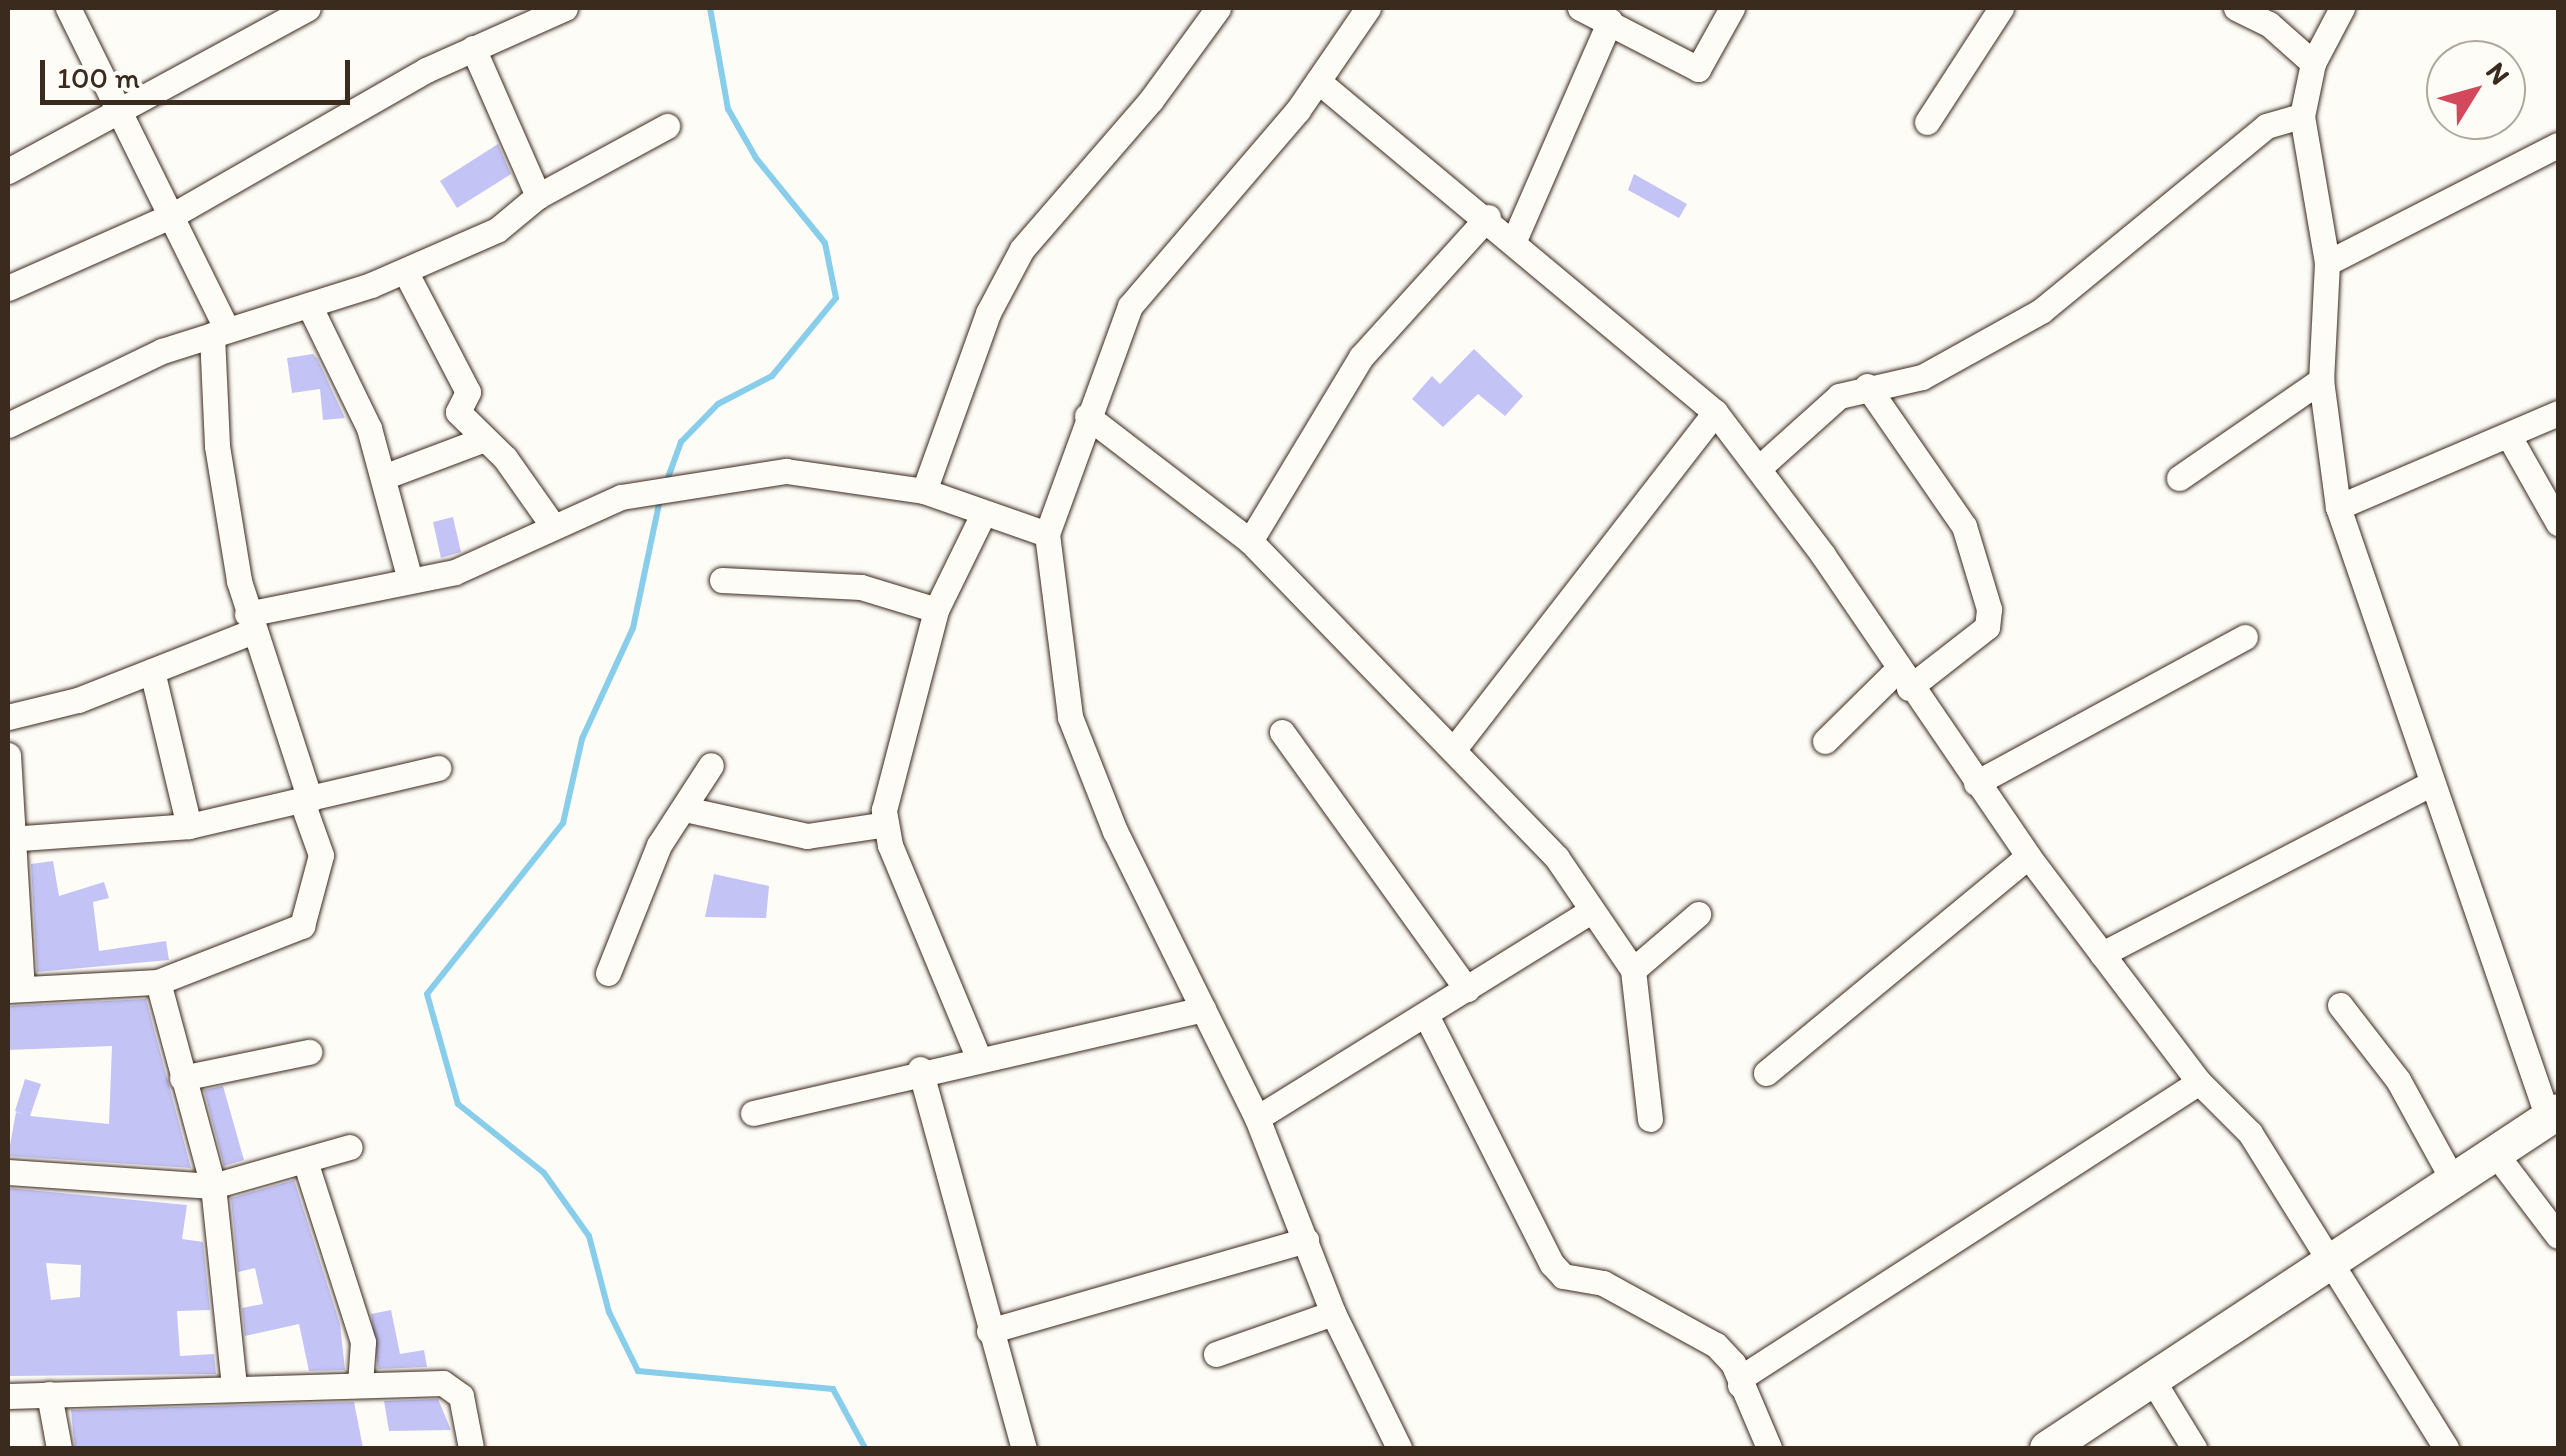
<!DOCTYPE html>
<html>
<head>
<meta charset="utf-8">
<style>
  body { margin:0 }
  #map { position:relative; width:2566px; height:1456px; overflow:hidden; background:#fdfcf7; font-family:Itim,sans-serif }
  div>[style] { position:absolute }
  .stream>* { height:6px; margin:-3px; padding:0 3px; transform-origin:3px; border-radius:3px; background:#88cdea }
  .building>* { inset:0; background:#c4c3f5 }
  .roads { filter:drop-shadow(0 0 2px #3b2a1e) drop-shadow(0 0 2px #3b2a1e) }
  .street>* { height:25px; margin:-12.5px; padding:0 12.5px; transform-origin:12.5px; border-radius:12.5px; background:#fdfcf7 }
  .secondary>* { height:35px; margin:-17.5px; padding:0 17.5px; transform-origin:17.5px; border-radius:17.5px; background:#fdfcf7 }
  span { translate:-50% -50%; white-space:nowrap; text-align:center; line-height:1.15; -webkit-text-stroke:9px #fdfcf7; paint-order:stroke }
  .frame { position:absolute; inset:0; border:10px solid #3b2a1e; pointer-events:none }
  .north { position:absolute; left:2426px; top:40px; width:100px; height:100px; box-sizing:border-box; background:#fdfcf7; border:2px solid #afa8a0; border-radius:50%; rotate:53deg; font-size:28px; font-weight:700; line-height:40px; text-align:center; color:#3b2a1e }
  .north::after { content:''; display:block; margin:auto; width:35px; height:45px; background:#d1495b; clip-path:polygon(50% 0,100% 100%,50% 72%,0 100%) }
  .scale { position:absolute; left:40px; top:60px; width:310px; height:45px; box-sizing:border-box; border:5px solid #3b2a1e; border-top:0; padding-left:12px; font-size:30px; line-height:35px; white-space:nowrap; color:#3b2a1e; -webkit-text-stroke:8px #fdfcf7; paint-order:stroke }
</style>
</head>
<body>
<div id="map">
  <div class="stream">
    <i style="left:666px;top:483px;width:44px;rotate:-69.9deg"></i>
    <i style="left:681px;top:442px;width:53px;rotate:-45.8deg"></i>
    <i style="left:718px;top:404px;width:61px;rotate:-27.4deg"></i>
    <i style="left:772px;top:376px;width:101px;rotate:-50.6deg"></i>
    <i style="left:836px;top:298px;width:56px;rotate:-101.3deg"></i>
    <i style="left:825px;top:243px;width:109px;rotate:-129.1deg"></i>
    <i style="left:756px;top:158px;width:56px;rotate:-119.7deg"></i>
    <i style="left:728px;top:109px;width:103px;rotate:-100.1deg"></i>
    <i style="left:660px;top:499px;width:132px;rotate:101.8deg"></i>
    <i style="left:633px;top:628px;width:122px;rotate:114.7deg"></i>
    <i style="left:582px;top:739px;width:86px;rotate:102.7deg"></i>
    <i style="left:563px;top:823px;width:218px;rotate:128.5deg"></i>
    <i style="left:427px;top:994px;width:114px;rotate:74.3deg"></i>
    <i style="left:458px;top:1104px;width:110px;rotate:38.7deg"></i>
    <i style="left:544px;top:1173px;width:77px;rotate:54.5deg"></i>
    <i style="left:589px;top:1236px;width:79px;rotate:75.3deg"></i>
    <i style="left:609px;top:1312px;width:66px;rotate:63.8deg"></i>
    <i style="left:638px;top:1371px;width:196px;rotate:5.3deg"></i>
    <i style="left:833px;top:1389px;width:67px;rotate:61.5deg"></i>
  </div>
  <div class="building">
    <i style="clip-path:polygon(498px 144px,511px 174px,457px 208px,440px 181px)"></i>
    <i style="clip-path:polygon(1634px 174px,1687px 204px,1679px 218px,1628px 190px)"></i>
    <i style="clip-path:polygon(1474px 349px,1523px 396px,1505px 416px,1478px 394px,1443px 427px,1412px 399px,1432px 376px,1440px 384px)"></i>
    <i style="clip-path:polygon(313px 354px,317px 358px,345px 418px,323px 420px,320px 389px,292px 393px,287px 358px)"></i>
    <i style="clip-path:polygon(453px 517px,461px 552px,441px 558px,433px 522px)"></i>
    <i style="clip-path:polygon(53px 861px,59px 896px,104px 882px,109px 898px,93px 902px,99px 951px,166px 941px,169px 960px,37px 972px,31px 864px)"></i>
    <i style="clip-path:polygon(714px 874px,769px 886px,766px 918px,705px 917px)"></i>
    <i style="clip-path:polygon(146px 999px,191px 1168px,8px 1156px,16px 1112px,25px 1115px,15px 1111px,25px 1079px,41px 1084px,30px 1116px,109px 1124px,112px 1046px,8px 1050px,8px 1006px)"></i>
    <i style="clip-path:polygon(223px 1086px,244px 1160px,224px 1166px,204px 1090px)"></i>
    <i style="clip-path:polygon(294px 1180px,340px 1324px,345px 1370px,309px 1371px,299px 1324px,245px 1336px,242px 1308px,263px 1304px,255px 1268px,238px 1272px,231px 1198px)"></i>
    <i style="clip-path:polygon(evenodd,8px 1188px,187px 1205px,182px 1239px,203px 1242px,210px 1310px,177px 1311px,180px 1356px,214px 1354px,216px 1374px,8px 1376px,8px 1188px,46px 1263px,81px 1265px,80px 1297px,51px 1300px,46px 1263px)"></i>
    <i style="clip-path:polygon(391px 1310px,400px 1354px,424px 1350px,427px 1367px,378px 1369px,371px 1314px)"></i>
    <i style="clip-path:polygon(438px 1399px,451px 1430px,389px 1431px,384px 1401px)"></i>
    <i style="clip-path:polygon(354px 1402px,363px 1448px,75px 1448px,73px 1432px,71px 1410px)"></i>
  </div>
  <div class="roads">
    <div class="street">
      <i style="left:68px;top:8px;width:359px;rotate:63.7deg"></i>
      <i style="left:1368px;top:8px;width:124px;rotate:124.5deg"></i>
      <i style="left:1298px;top:110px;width:258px;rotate:130.6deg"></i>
      <i style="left:1130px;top:306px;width:243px;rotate:110deg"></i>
      <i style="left:1047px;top:534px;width:184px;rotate:82.8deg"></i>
      <i style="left:1070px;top:717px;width:123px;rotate:68.5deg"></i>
      <i style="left:1115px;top:831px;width:320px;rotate:63.7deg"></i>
      <i style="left:1257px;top:1118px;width:209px;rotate:68.7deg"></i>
      <i style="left:1333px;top:1313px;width:150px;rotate:63.9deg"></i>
      <i style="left:1580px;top:8px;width:133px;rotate:27.3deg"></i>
      <i style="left:1698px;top:69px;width:70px;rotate:-60.9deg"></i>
      <i style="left:2236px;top:8px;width:37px;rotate:26deg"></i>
      <i style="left:2269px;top:24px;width:59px;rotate:41.6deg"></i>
      <i style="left:2342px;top:8px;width:62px;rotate:117.8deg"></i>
      <i style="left:2313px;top:63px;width:54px;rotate:101.7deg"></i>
      <i style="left:2302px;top:116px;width:149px;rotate:80.3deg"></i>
      <i style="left:2327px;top:263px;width:117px;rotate:92.9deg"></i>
      <i style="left:2321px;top:380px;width:128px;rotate:82.4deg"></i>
      <i style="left:2338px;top:507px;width:646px;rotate:71.03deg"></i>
      <i style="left:473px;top:48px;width:162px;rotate:66.3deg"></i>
      <i style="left:1318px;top:81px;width:517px;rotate:39.82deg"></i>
      <i style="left:1715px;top:412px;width:179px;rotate:52.9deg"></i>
      <i style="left:1823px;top:555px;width:364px;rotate:55.7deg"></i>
      <i style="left:2028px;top:856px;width:283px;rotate:52.9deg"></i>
      <i style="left:2199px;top:1082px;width:72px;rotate:45deg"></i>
      <i style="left:2250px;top:1133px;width:371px;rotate:58.1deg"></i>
      <i style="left:1927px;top:122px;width:136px;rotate:-57deg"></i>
      <i style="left:8px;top:171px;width:341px;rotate:-28.5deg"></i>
      <i style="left:1515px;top:238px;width:237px;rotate:-66.4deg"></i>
      <i style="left:2327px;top:263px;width:259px;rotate:-27.1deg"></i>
      <i style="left:405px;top:271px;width:136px;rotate:62.5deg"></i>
      <i style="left:468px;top:392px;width:22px;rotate:117deg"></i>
      <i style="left:458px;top:412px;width:66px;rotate:44.4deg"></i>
      <i style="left:505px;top:458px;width:83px;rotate:54.8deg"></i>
      <i style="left:8px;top:288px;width:180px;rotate:-23.9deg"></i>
      <i style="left:173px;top:215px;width:292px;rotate:-29.8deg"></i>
      <i style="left:426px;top:70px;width:152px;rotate:-24deg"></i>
      <i style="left:309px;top:305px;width:137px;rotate:64deg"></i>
      <i style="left:369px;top:428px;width:153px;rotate:74.9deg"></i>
      <i style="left:212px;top:335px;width:111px;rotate:87.4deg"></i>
      <i style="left:217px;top:446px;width:137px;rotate:80.7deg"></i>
      <i style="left:239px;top:581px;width:230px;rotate:72deg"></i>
      <i style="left:1867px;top:386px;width:170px;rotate:55.3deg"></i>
      <i style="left:1964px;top:526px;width:87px;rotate:73.2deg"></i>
      <i style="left:1989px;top:609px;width:18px;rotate:96deg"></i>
      <i style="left:1987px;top:627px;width:99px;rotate:142deg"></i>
      <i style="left:1087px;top:416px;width:205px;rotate:37.5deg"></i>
      <i style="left:1250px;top:541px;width:441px;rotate:45.9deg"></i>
      <i style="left:1557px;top:858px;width:135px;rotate:55.8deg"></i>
      <i style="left:1633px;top:970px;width:150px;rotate:83.5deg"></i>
      <i style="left:8px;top:425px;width:171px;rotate:-25.7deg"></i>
      <i style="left:162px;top:351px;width:219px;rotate:-17.5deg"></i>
      <i style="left:371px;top:285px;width:137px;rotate:-23.6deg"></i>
      <i style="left:497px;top:230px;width:53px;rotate:-39.7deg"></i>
      <i style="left:538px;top:196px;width:147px;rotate:-28.5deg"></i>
      <i style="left:2510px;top:438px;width:98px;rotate:60.5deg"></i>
      <i style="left:1760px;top:467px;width:106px;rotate:-41.9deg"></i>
      <i style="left:1839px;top:396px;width:85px;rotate:-12.9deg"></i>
      <i style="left:1922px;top:377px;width:136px;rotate:-29deg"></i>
      <i style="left:2041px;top:311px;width:291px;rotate:-39.4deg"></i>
      <i style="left:2266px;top:126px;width:37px;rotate:-16deg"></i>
      <i style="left:386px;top:476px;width:103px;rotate:-20.6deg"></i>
      <i style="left:2179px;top:478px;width:173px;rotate:-34.6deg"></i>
      <i style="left:924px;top:491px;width:189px;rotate:-70.2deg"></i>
      <i style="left:988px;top:313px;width:72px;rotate:-62deg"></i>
      <i style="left:1022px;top:249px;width:197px;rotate:-49.1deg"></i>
      <i style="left:1151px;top:100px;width:114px;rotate:-53.9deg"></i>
      <i style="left:2338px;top:507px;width:239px;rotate:-23.1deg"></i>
      <i style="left:1250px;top:541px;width:215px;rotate:-58.9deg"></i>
      <i style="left:1361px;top:357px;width:189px;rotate:-47.8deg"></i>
      <i style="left:722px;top:580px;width:139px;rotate:2.9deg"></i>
      <i style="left:861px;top:587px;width:78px;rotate:17deg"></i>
      <i style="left:247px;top:614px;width:212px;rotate:-11.4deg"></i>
      <i style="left:455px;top:572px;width:182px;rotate:-24.3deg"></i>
      <i style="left:621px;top:497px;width:167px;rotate:-9deg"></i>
      <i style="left:786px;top:471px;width:139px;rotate:8.2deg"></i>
      <i style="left:924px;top:491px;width:130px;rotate:19.3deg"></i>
      <i style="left:152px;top:671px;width:159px;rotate:76.6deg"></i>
      <i style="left:8px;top:717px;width:72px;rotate:-13.7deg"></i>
      <i style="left:78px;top:700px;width:186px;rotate:-21.5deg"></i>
      <i style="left:1282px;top:732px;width:317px;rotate:54.3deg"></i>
      <i style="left:1825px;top:741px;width:101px;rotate:-44.6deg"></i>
      <i style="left:1454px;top:749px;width:426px;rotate:-52.2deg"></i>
      <i style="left:8px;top:755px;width:234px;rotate:86.6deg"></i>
      <i style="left:1976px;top:783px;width:306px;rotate:-28.5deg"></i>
      <i style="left:685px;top:809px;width:125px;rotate:12.5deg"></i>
      <i style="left:807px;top:836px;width:80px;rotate:-8.6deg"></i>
      <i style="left:8px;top:839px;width:181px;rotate:-4.1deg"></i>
      <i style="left:189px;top:826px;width:256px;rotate:-13.1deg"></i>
      <i style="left:2102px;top:954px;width:367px;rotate:-27.4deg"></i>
      <i style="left:1633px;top:970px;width:86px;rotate:-40.7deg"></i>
      <i style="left:608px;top:973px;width:138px;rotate:-68.3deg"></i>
      <i style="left:659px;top:845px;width:95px;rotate:-57deg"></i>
      <i style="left:158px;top:982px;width:211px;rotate:74.9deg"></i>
      <i style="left:213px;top:1186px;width:202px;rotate:84deg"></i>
      <i style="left:8px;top:990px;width:150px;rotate:-3.1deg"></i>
      <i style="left:158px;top:982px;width:155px;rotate:-21.3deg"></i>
      <i style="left:302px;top:926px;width:73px;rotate:-75deg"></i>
      <i style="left:321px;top:855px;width:56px;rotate:-109.7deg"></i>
      <i style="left:2340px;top:1005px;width:95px;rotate:52.3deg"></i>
      <i style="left:2398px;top:1080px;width:116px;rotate:61.2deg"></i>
      <i style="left:1426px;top:1015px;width:279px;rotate:63.2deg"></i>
      <i style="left:1552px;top:1264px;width:16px;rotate:47deg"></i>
      <i style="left:1563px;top:1276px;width:41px;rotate:9.9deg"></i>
      <i style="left:1603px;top:1283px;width:129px;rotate:28.8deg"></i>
      <i style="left:1716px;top:1345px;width:25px;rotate:47deg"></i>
      <i style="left:1733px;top:1363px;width:92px;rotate:67deg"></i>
      <i style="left:979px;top:1059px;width:232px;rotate:-112.6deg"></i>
      <i style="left:890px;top:845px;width:36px;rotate:-100deg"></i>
      <i style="left:884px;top:810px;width:207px;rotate:-75.4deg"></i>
      <i style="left:936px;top:610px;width:107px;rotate:-63.9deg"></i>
      <i style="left:920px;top:1069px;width:393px;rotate:74.7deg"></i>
      <i style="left:1766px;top:1073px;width:340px;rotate:-39.6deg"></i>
      <i style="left:182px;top:1078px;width:130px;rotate:-11.6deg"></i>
      <i style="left:753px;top:1113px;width:462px;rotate:-13deg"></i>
      <i style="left:1257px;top:1118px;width:394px;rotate:-31.8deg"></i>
      <i style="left:2495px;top:1153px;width:104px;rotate:52.8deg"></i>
      <i style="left:305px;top:1161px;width:190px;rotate:72.2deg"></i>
      <i style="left:363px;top:1342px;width:42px;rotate:94.1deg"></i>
      <i style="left:8px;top:1172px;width:205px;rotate:3.9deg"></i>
      <i style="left:213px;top:1186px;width:142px;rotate:-15.9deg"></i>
      <i style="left:989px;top:1331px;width:330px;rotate:-16deg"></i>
      <i style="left:1216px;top:1354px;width:124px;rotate:-19.3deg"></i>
      <i style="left:2153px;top:1381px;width:79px;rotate:58.5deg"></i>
      <i style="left:1740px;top:1385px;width:11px;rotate:-63deg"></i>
      <i style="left:1745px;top:1375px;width:540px;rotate:-32.84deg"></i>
      <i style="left:49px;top:1394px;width:55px;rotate:79.5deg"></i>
      <i style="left:8px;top:1396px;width:435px;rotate:-1.7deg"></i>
      <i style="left:443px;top:1383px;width:22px;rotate:36deg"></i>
      <i style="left:461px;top:1396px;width:53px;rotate:79.1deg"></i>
    </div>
    <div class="secondary">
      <i style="left:2047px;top:1448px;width:612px;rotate:-33.4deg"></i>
    </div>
  </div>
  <div class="frame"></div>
  <div class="north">N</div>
  <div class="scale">100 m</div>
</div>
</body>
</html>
